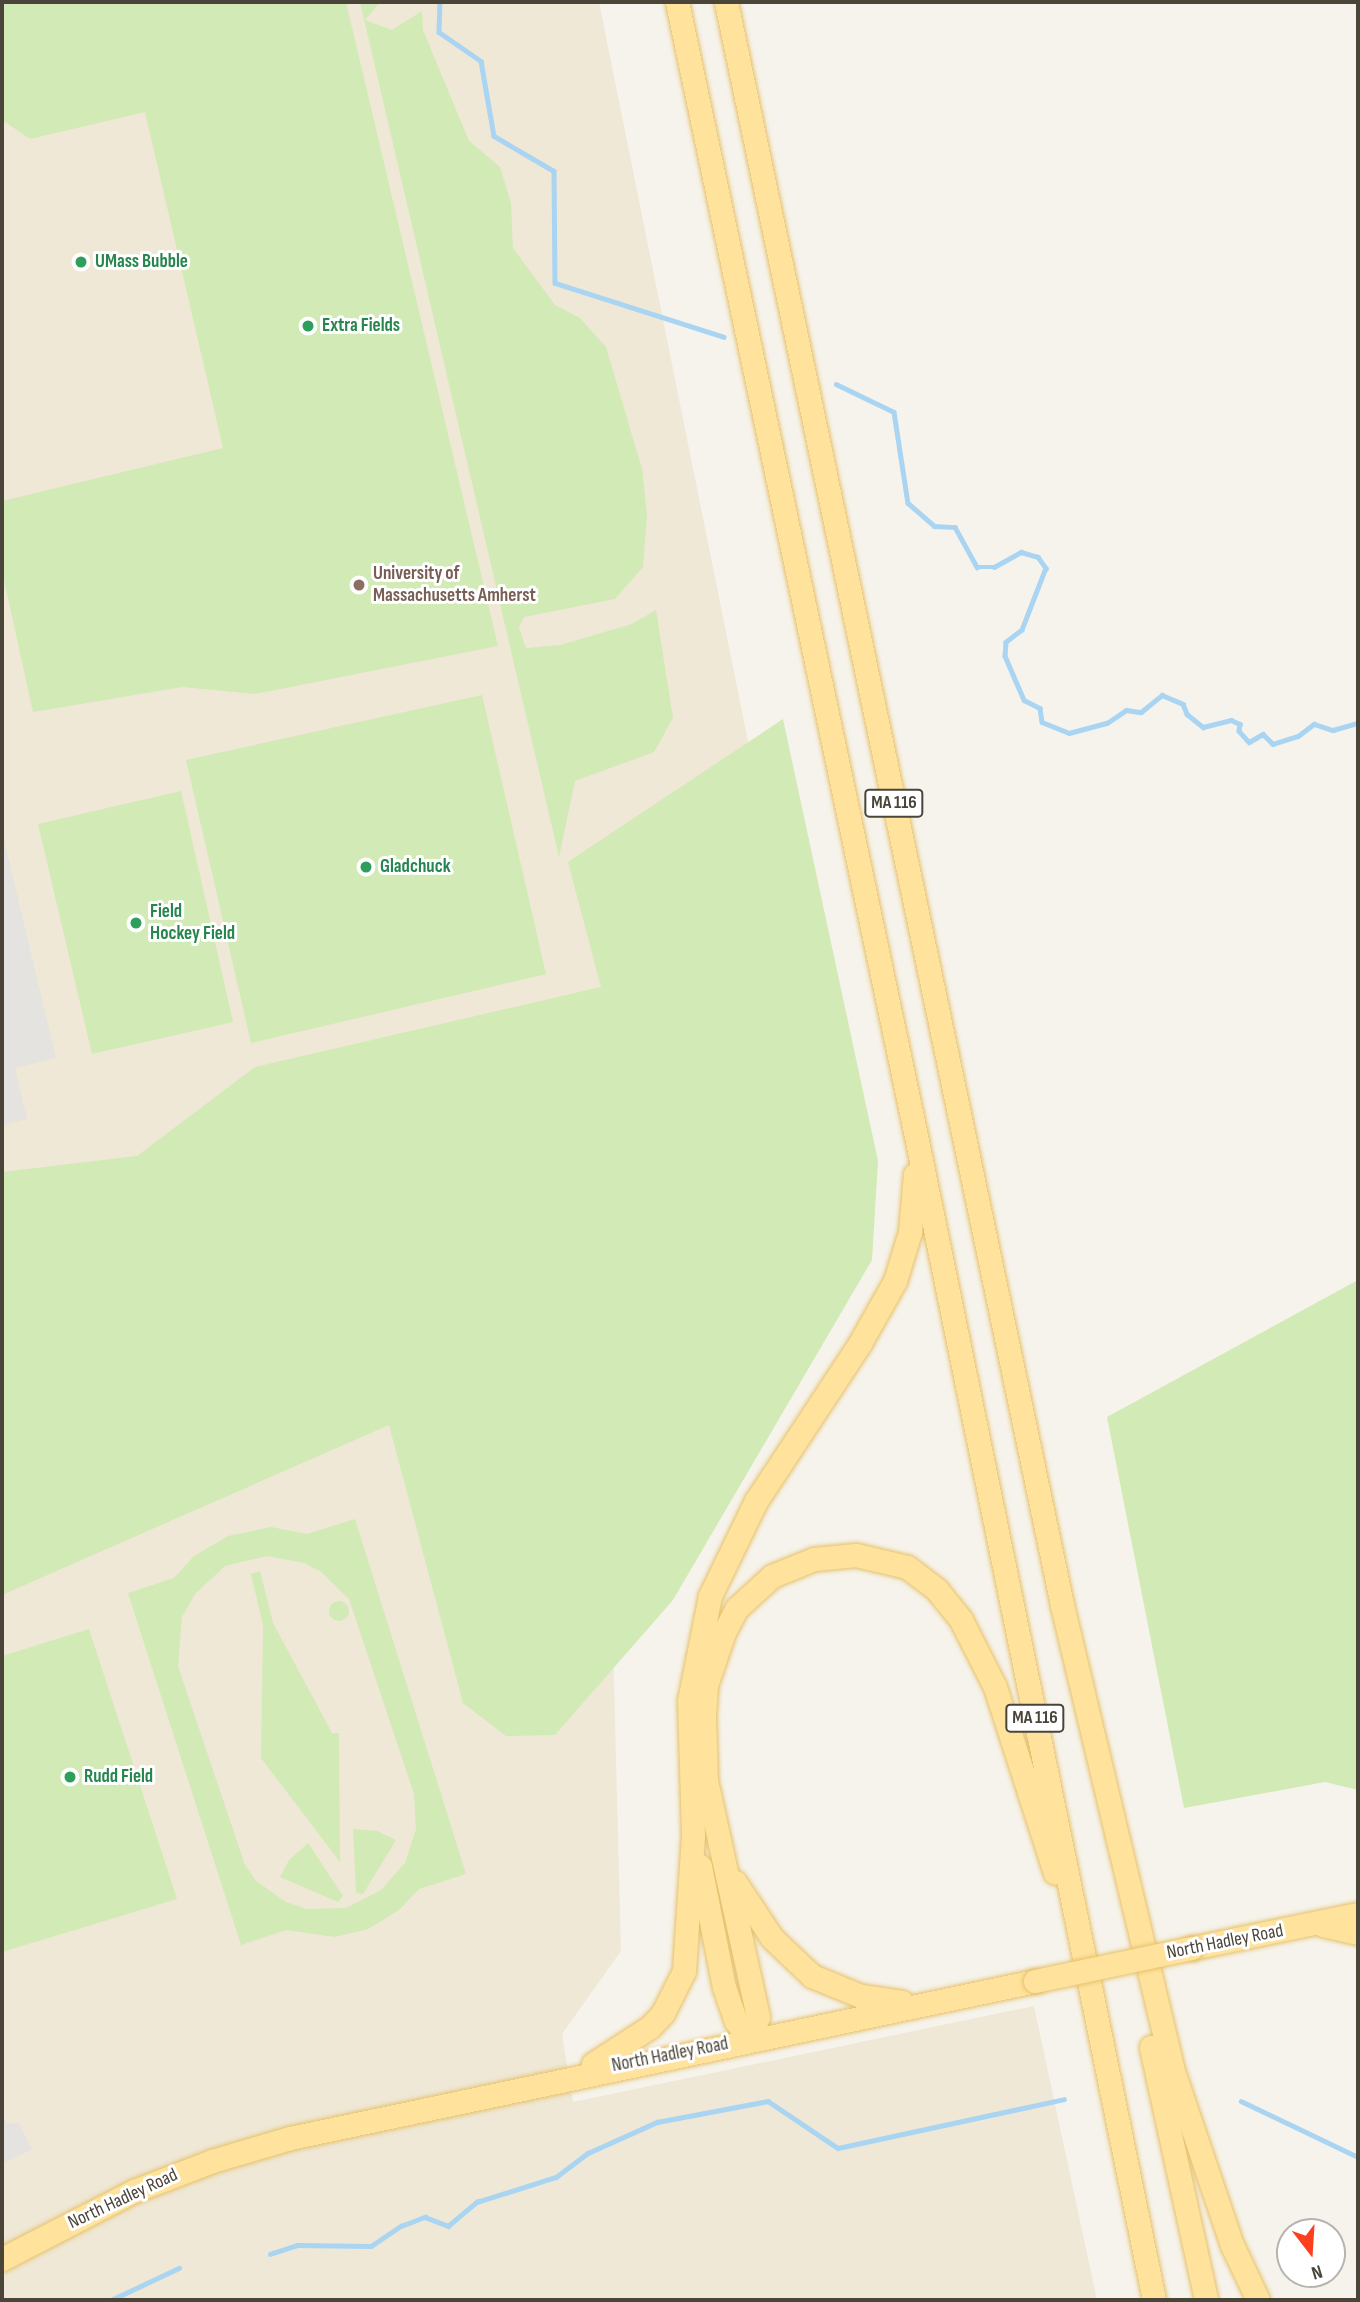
<!DOCTYPE html>
<html>
<head>
<meta charset="utf-8">
<style>
  body { margin:0 }
  #map { position:relative; width:1360px; height:2302px; overflow:hidden; background:#f6f3ec; font-family:"Sofia Sans Condensed",sans-serif }
  div>[style] { position:absolute }
  .education>* { inset:0; background:#efe8d6 }
  .green>* { inset:0; background:#d2eab5 }
  .round { border-radius:50% }
  .parking>* { inset:0; background:#e5e3e0 }
  .stream>* { height:4.5px; margin:-2.25px; padding:0 2.25px; transform-origin:2.25px; border-radius:2.25px; background:#a9d4f2 }
  .roads { filter:drop-shadow(0 0 2px #e6c16a) drop-shadow(0 0 2px #e6c16a) }
  .primary>* { height:23px; margin:-11.5px; padding:0 11.5px; transform-origin:11.5px; border-radius:11.5px; background:#ffe39c }
  .bridges { filter:drop-shadow(0 0 2px #e6c16a) drop-shadow(0 0 2px #e6c16a) }
  .primary-bridge>* { height:23px; margin:-11.5px; padding:0 11.5px; transform-origin:11.5px; border-radius:11.5px; background:#ffe39c }
  .dots>* { width:19px; height:19px; translate:-50% -50%; box-sizing:border-box; border:4px solid #fff; border-radius:50% }
  span { translate:-50% -50%; white-space:nowrap; text-align:center; line-height:1.15; -webkit-text-stroke:6px #fff; paint-order:stroke }
  .shield-label span { padding:2px 5px; background:#fff; border:2px solid; border-radius:5px; -webkit-text-stroke-width:0 }
  .shield-label { font-size:18px; color:#4b4439; font-weight:700 }
  .leisure-label { font-size:19px; color:#27864d; font-weight:700 }
  .left { translate:0 -50%; text-align:left }
  .education-label { font-size:19px; color:#785e54; font-weight:700 }
  .street-label { font-size:19px; color:#4b4439 }
  .frame { position:absolute; inset:0; border:4px solid #4b4439; pointer-events:none }
  .north { position:absolute; left:1276px; top:2218px; width:70px; height:70px; box-sizing:border-box; background:#fff; border:2px solid #b7b4b0; border-radius:50%; rotate:163deg; font-size:19px; font-weight:700; line-height:28px; text-align:center; color:#4b4439 }
  .north::after { content:''; display:block; margin:auto; width:24px; height:32px; background:#fc3f1d; clip-path:polygon(50% 0,100% 100%,50% 72%,0 100%) }
</style>
</head>
<body>
<div id="map">
  <div class="education">
    <i style="clip-path:polygon(2px 2px,599px 2px,834px 1168px,613px 1643px,621px 1951px,562px 2034px,573px 2102px,1034px 2006px,1097px 2300px,2px 2300px)"></i>
  </div>
  <div class="green">
    <i style="clip-path:polygon(2px 2px,346px 2px,498px 646px,255px 694px,182px 687px,33px 712px,2px 571px,2px 501px,223px 448px,145px 112px,30px 139px,2px 120px)"></i>
    <i style="clip-path:polygon(360px 2px,380px 2px,365px 20px,392px 30px,422px 11px,423px 30px,469px 141px,500px 167px,511px 203px,513px 248px,555px 305px,580px 318px,606px 347px,642px 469px,647px 514px,643px 567px,615px 599px,524px 617px,519px 628px,526px 648px,560px 645px,632px 624px,656px 610px,673px 718px,654px 752px,575px 781px,559px 857px)"></i>
    <i style="clip-path:polygon(482px 695px,546px 974px,251px 1043px,186px 760px)"></i>
    <i style="clip-path:polygon(783px 719px,878px 1161px,872px 1260px,673px 1600px,555px 1735px,506px 1736px,463px 1703px,389px 1425px,2px 1595px,2px 1172px,137px 1156px,255px 1067px,601px 987px,568px 862px)"></i>
    <i style="clip-path:polygon(181px 791px,233px 1022px,92px 1054px,38px 824px)"></i>
    <i style="clip-path:polygon(1358px 1280px,1358px 1790px,1325px 1782px,1184px 1808px,1107px 1417px)"></i>
    <i style="clip-path:polygon(evenodd,355px 1519px,466px 1874px,419px 1889px,399px 1910px,368px 1929px,335px 1937px,286px 1930px,241px 1945px,128px 1593px,174px 1578px,194px 1556px,228px 1536px,271px 1527px,307px 1534px,355px 1519px,267px 1556px,304px 1563px,320px 1571px,349px 1599px,414px 1794px,416px 1829px,405px 1863px,381px 1890px,346px 1908px,307px 1909px,286px 1902px,256px 1881px,245px 1865px,178px 1666px,182px 1617px,195px 1594px,225px 1566px,267px 1556px)"></i>
    <i style="clip-path:polygon(260px 1571px,273px 1623px,332px 1733px,339px 1733px,340px 1862px,261px 1758px,263px 1625px,251px 1574px)"></i>
    <i class="round" style="left:329px;top:1601px;width:20px;height:20px"></i>
    <i style="clip-path:polygon(89px 1629px,177px 1899px,2px 1952px,2px 1656px)"></i>
    <i style="clip-path:polygon(353px 1829px,377px 1831px,396px 1840px,363px 1894px,356px 1893px)"></i>
    <i style="clip-path:polygon(308px 1843px,343px 1896px,338px 1902px,280px 1877px,289px 1860px)"></i>
  </div>
  <div class="parking">
    <i style="clip-path:polygon(2px 831px,56px 1058px,15px 1068px,27px 1119px,2px 1125px)"></i>
    <i style="clip-path:polygon(2px 2117px,8px 2124px,19px 2122px,32px 2150px,2px 2163px)"></i>
  </div>
  <div class="stream">
    <i style="left:440px;top:2px;width:30px;rotate:92deg"></i>
    <i style="left:439px;top:32px;width:51px;rotate:34.6deg"></i>
    <i style="left:481px;top:61px;width:76px;rotate:80.2deg"></i>
    <i style="left:494px;top:136px;width:69px;rotate:30.3deg"></i>
    <i style="left:554px;top:171px;width:112px;rotate:89.5deg"></i>
    <i style="left:555px;top:283px;width:177px;rotate:17.7deg"></i>
    <i style="left:836px;top:384px;width:64px;rotate:25.8deg"></i>
    <i style="left:894px;top:412px;width:92px;rotate:81.3deg"></i>
    <i style="left:908px;top:503px;width:35px;rotate:41deg"></i>
    <i style="left:934px;top:526px;width:21px;rotate:3deg"></i>
    <i style="left:955px;top:527px;width:46px;rotate:61.2deg"></i>
    <i style="left:977px;top:567px;width:17px"></i>
    <i style="left:994px;top:567px;width:31px;rotate:-29deg"></i>
    <i style="left:1021px;top:552px;width:18px;rotate:16deg"></i>
    <i style="left:1038px;top:557px;width:14px;rotate:54deg"></i>
    <i style="left:1046px;top:568px;width:66px;rotate:111.2deg"></i>
    <i style="left:1022px;top:630px;width:20px;rotate:143deg"></i>
    <i style="left:1006px;top:642px;width:14px;rotate:94deg"></i>
    <i style="left:1005px;top:656px;width:48px;rotate:66.6deg"></i>
    <i style="left:1024px;top:700px;width:18px;rotate:27deg"></i>
    <i style="left:1040px;top:708px;width:14px;rotate:82deg"></i>
    <i style="left:1042px;top:722px;width:29px;rotate:22deg"></i>
    <i style="left:1069px;top:733px;width:39px;rotate:-15deg"></i>
    <i style="left:1107px;top:723px;width:23px;rotate:-34deg"></i>
    <i style="left:1126px;top:710px;width:15px;rotate:8deg"></i>
    <i style="left:1141px;top:712px;width:27px;rotate:-39deg"></i>
    <i style="left:1162px;top:695px;width:23px;rotate:23deg"></i>
    <i style="left:1183px;top:704px;width:11px;rotate:68deg"></i>
    <i style="left:1187px;top:714px;width:21px;rotate:39deg"></i>
    <i style="left:1203px;top:727px;width:29px;rotate:-14deg"></i>
    <i style="left:1231px;top:720px;width:10px;rotate:24deg"></i>
    <i style="left:1240px;top:724px;width:7px;rotate:98deg"></i>
    <i style="left:1239px;top:731px;width:15px;rotate:48deg"></i>
    <i style="left:1249px;top:742px;width:16px;rotate:-30deg"></i>
    <i style="left:1263px;top:734px;width:14px;rotate:45deg"></i>
    <i style="left:1273px;top:744px;width:26px;rotate:-18deg"></i>
    <i style="left:1298px;top:736px;width:20px;rotate:-37deg"></i>
    <i style="left:1314px;top:724px;width:20px;rotate:18deg"></i>
    <i style="left:1333px;top:730px;width:26px;rotate:-16deg"></i>
    <i style="left:1241px;top:2101px;width:130px;rotate:25.6deg"></i>
    <i style="left:270px;top:2254px;width:28px;rotate:-18deg"></i>
    <i style="left:297px;top:2245px;width:74px;rotate:0.8deg"></i>
    <i style="left:371px;top:2246px;width:36px;rotate:-34deg"></i>
    <i style="left:401px;top:2226px;width:26px;rotate:-21deg"></i>
    <i style="left:425px;top:2217px;width:25px;rotate:21deg"></i>
    <i style="left:448px;top:2226px;width:38px;rotate:-40deg"></i>
    <i style="left:477px;top:2202px;width:83px;rotate:-17.6deg"></i>
    <i style="left:556px;top:2177px;width:40px;rotate:-37deg"></i>
    <i style="left:588px;top:2153px;width:76px;rotate:-24.2deg"></i>
    <i style="left:657px;top:2122px;width:113px;rotate:-10.7deg"></i>
    <i style="left:768px;top:2101px;width:84px;rotate:33.9deg"></i>
    <i style="left:838px;top:2148px;width:231px;rotate:-12.2deg"></i>
    <i style="left:111px;top:2300px;width:75px;rotate:-25.2deg"></i>
  </div>
  <div class="roads">
    <div class="primary">
      <i style="left:677px;top:2px;width:1159px;rotate:78.1deg"></i>
      <i style="left:916px;top:1136px;width:1188px;rotate:78.44deg"></i>
      <i style="left:726px;top:2px;width:1638px;rotate:78.16deg"></i>
      <i style="left:1062px;top:1605px;width:476px;rotate:76.6deg"></i>
      <i style="left:1172px;top:2068px;width:187px;rotate:71.3deg"></i>
      <i style="left:1232px;top:2245px;width:61px;rotate:64.7deg"></i>
      <i style="left:700px;top:1866px;width:123px;rotate:78.8deg"></i>
      <i style="left:724px;top:1987px;width:36px;rotate:71deg"></i>
      <i style="left:736px;top:2021px;width:22px;rotate:54deg"></i>
      <i style="left:735px;top:1882px;width:67px;rotate:56.5deg"></i>
      <i style="left:772px;top:1938px;width:55px;rotate:43.5deg"></i>
      <i style="left:812px;top:1976px;width:53px;rotate:22.2deg"></i>
      <i style="left:861px;top:1996px;width:41px;rotate:8.3deg"></i>
      <i style="left:1323px;top:1925px;width:36px;rotate:13deg"></i>
      <i style="left:1192px;top:1948px;width:169px;rotate:-11.6deg"></i>
      <i style="left:749px;top:2039px;width:24px;rotate:-68deg"></i>
      <i style="left:758px;top:2017px;width:243px;rotate:-102.4deg"></i>
      <i style="left:706px;top:1780px;width:65px;rotate:-91.8deg"></i>
      <i style="left:704px;top:1715px;width:30px;rotate:-86deg"></i>
      <i style="left:706px;top:1685px;width:56px;rotate:-71.2deg"></i>
      <i style="left:724px;top:1632px;width:27px;rotate:-62deg"></i>
      <i style="left:737px;top:1608px;width:47px;rotate:-42.4deg"></i>
      <i style="left:772px;top:1576px;width:45px;rotate:-22deg"></i>
      <i style="left:814px;top:1559px;width:42px;rotate:-5.4deg"></i>
      <i style="left:856px;top:1555px;width:52px;rotate:13.2deg"></i>
      <i style="left:907px;top:1567px;width:38px;rotate:37deg"></i>
      <i style="left:937px;top:1590px;width:38px;rotate:51deg"></i>
      <i style="left:961px;top:1620px;width:75px;rotate:63.1deg"></i>
      <i style="left:995px;top:1687px;width:195px;rotate:72.1deg"></i>
      <i style="left:1151px;top:2047px;width:259px;rotate:77.7deg"></i>
      <i style="left:593px;top:2064px;width:68px;rotate:-33deg"></i>
      <i style="left:650px;top:2027px;width:19px;rotate:-47deg"></i>
      <i style="left:663px;top:2013px;width:47px;rotate:-63.4deg"></i>
      <i style="left:684px;top:1971px;width:137px;rotate:-86.2deg"></i>
      <i style="left:693px;top:1834px;width:133px;rotate:-91.7deg"></i>
      <i style="left:689px;top:1701px;width:107px;rotate:-78.7deg"></i>
      <i style="left:710px;top:1596px;width:106px;rotate:-64.2deg"></i>
      <i style="left:756px;top:1501px;width:189px;rotate:-56.6deg"></i>
      <i style="left:860px;top:1343px;width:71px;rotate:-60.6deg"></i>
      <i style="left:895px;top:1281px;width:51px;rotate:-73deg"></i>
      <i style="left:910px;top:1232px;width:58px;rotate:-85.1deg"></i>
      <i style="left:2px;top:2259px;width:148px;rotate:-27.3deg"></i>
      <i style="left:134px;top:2191px;width:84px;rotate:-21deg"></i>
      <i style="left:212px;top:2161px;width:81px;rotate:-16.4deg"></i>
      <i style="left:290px;top:2138px;width:761px;rotate:-11.9deg"></i>
    </div>
  </div>
  <div class="bridges">
    <div class="primary-bridge">
      <i style="left:1035px;top:1981px;width:160px;rotate:-11.9deg"></i>
    </div>
  </div>
  <div class="dots">
    <i style="left:81px;top:262px;background:#2e9e5b"></i>
    <i style="left:308px;top:326px;background:#2e9e5b"></i>
    <i style="left:359px;top:585px;background:#8d6e63"></i>
    <i style="left:366px;top:867px;background:#2e9e5b"></i>
    <i style="left:136px;top:923px;background:#2e9e5b"></i>
    <i style="left:70px;top:1777px;background:#2e9e5b"></i>
  </div>
  <div class="shield-label">
    <span style="left:894px;top:803px">MA 116</span>
    <span style="left:1035px;top:1718px">MA 116</span>
  </div>
  <div class="leisure-label">
    <span class="left" style="left:95px;top:262px">UMass Bubble</span>
    <span class="left" style="left:322px;top:326px">Extra Fields</span>
    <span class="left" style="left:380px;top:867px">Gladchuck</span>
    <span class="left" style="left:150px;top:923px">Field<br>Hockey Field</span>
    <span class="left" style="left:84px;top:1777px">Rudd Field</span>
  </div>
  <div class="education-label">
    <span class="left" style="left:373px;top:585px">University of<br>Massachusetts Amherst</span>
  </div>
  <div class="street-label">
    <span style="left:1225px;top:1942px;rotate:-11deg">North Hadley Road</span>
    <span style="left:670px;top:2055px;rotate:-11deg">North Hadley Road</span>
    <span style="left:123px;top:2199px;rotate:-25deg">North Hadley Road</span>
  </div>
  <div class="frame"></div>
  <div class="north">N</div>
</div>
</body>
</html>
